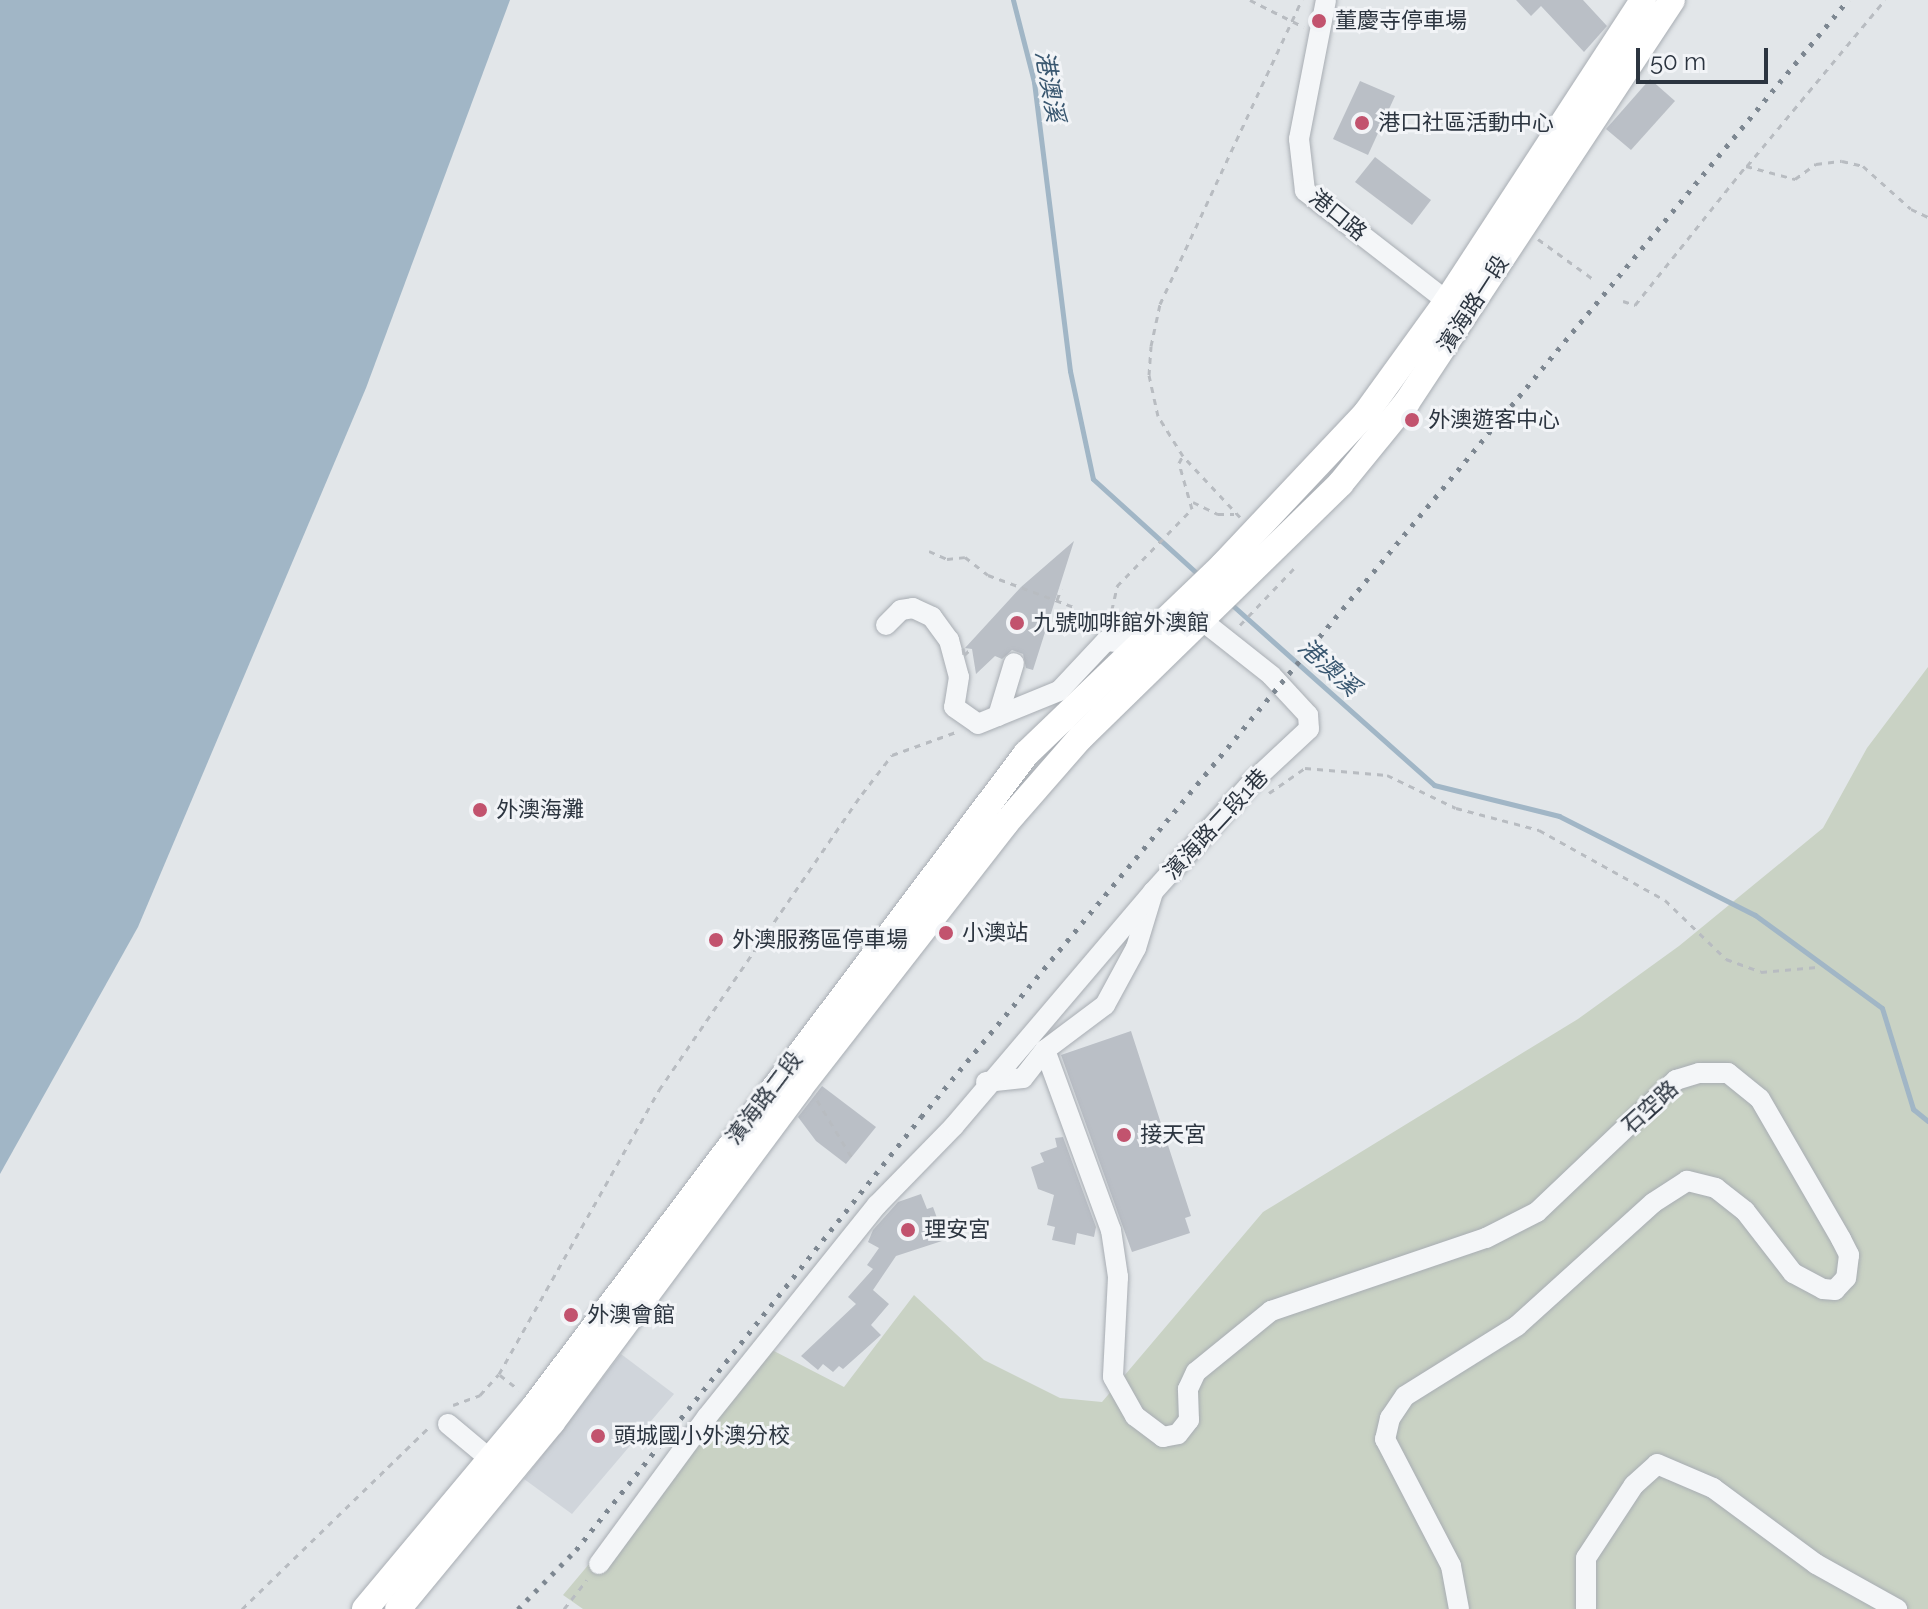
<!DOCTYPE html>
<html>
<head>
<meta charset="utf-8">
<style>
  body { margin:0 }
  #map { position:relative; width:1928px; height:1609px; overflow:hidden; background:#e2e6e9; font-family:Raleway,"Noto Sans TC",sans-serif }
  div>[style] { position:absolute }
  .built>* { inset:0; background:#d0d5db }
  .green>* { inset:0; background:#c9d2c4 }
  .water>* { inset:0; background:#a1b6c6 }
  .stream>* { height:5px; margin:-2.5px; padding:0 2.5px; transform-origin:2.5px; border-radius:2.5px; background:#a1b6c6 }
  .building>* { inset:0; background:#babfc6 }
  .path>* { height:3px; margin-top:-1.5px; transform-origin:0; background:repeating-linear-gradient(90deg,#b8bcc1 0 6px,transparent 0 12px) }
  .roads { filter:drop-shadow(0 0 2px #a8adb3) drop-shadow(0 0 2px #a8adb3) }
  .minor>* { height:20px; margin:-10px; padding:0 10px; transform-origin:10px; border-radius:10px; background:#f4f6f8 }
  .major>* { height:26px; margin:-13px; padding:0 13px; transform-origin:13px; border-radius:13px; background:#fff }
  .rail>* { height:5px; margin-top:-2.5px; transform-origin:0; background:repeating-linear-gradient(90deg,#7d8791 0 4px,transparent 0 12px) }
  .path-bridge>* { height:3px; margin-top:-1.5px; transform-origin:0; background:repeating-linear-gradient(90deg,#b8bcc1 0 6px,transparent 0 12px) }
  .dots>* { width:22px; height:22px; translate:-50% -50%; box-sizing:border-box; border:4px solid #f2f4f7; border-radius:50% }
  span { translate:-50% -50%; white-space:nowrap; text-align:center; line-height:1.15; -webkit-text-stroke:6px #f2f4f7; paint-order:stroke }
  .poi-label { font-size:22px; color:#2c3540 }
  .left { translate:0 -50%; text-align:left }
  .street-label { font-size:22px; color:#2c3540 }
  .water-label { font-size:24px; color:#395770; font-style:italic }
  .scale { position:absolute; left:1636px; top:48px; width:132px; height:36px; box-sizing:border-box; border:4px solid #2c3540; border-top:0; padding-left:10px; font-size:24px; line-height:28px; white-space:nowrap; color:#2c3540; -webkit-text-stroke:6px #f2f4f7; paint-order:stroke }
</style>
</head>
<body>
<div id="map">
  <div class="built">
    <i style="clip-path:polygon(621px 1354px,674px 1394px,572px 1514px,524px 1479px)"></i>
  </div>
  <div class="green">
    <i style="clip-path:polygon(1928px 667px,1928px 1609px,583px 1609px,563px 1595px,770px 1349px,844px 1387px,914px 1295px,984px 1360px,1060px 1398px,1102px 1402px,1263px 1212px,1578px 1019px,1679px 946px,1823px 828px,1867px 748px)"></i>
  </div>
  <div class="water">
    <i style="clip-path:polygon(0 0,510px 0,366px 388px,138px 927px,0 1174px)"></i>
  </div>
  <div class="stream">
    <i style="left:1013px;top:0;width:85px;rotate:75.6deg"></i>
    <i style="left:1034px;top:82px;width:291px;rotate:82.9deg"></i>
    <i style="left:1070px;top:371px;width:110px;rotate:78deg"></i>
    <i style="left:1093px;top:479px;width:144px;rotate:42.2deg"></i>
    <i style="left:1231px;top:604px;width:272px;rotate:41.7deg"></i>
    <i style="left:1434px;top:785px;width:129px;rotate:13.9deg"></i>
    <i style="left:1559px;top:816px;width:220px;rotate:26.8deg"></i>
    <i style="left:1755px;top:915px;width:157px;rotate:36.2deg"></i>
    <i style="left:1882px;top:1008px;width:106px;rotate:72.9deg"></i>
    <i style="left:1913px;top:1109px;width:19px;rotate:39deg"></i>
  </div>
  <div class="building">
    <i style="clip-path:polygon(1516px 0,1583px 0,1607px 26px,1584px 52px,1541px 6px,1531px 16px)"></i>
    <i style="clip-path:polygon(1650px 79px,1675px 101px,1631px 150px,1606px 129px)"></i>
    <i style="clip-path:polygon(1360px 81px,1395px 96px,1368px 155px,1333px 139px)"></i>
    <i style="clip-path:polygon(1375px 157px,1431px 200px,1412px 225px,1355px 182px)"></i>
    <i style="clip-path:polygon(1074px 541px,1033px 670px,1026px 668px,1023px 654px,1012px 650px,1002px 659px,995px 656px,976px 674px,972px 649px,965px 648px,1021px 587px)"></i>
    <i style="clip-path:polygon(1131px 1031px,1191px 1216px,1185px 1218px,1190px 1233px,1132px 1252px,1061px 1055px)"></i>
    <i style="clip-path:polygon(822px 1086px,876px 1127px,846px 1164px,816px 1141px,798px 1117px)"></i>
    <i style="clip-path:polygon(1063px 1137px,1096px 1227px,1094px 1237px,1077px 1233px,1075px 1245px,1052px 1240px,1055px 1227px,1047px 1225px,1054px 1195px,1038px 1189px,1031px 1167px,1044px 1162px,1040px 1153px,1057px 1147px,1055px 1138px)"></i>
    <i style="clip-path:polygon(921px 1194px,927px 1209px,933px 1207px,945px 1240px,896px 1256px,873px 1290px,889px 1304px,871px 1325px,881px 1335px,843px 1369px,839px 1366px,833px 1372px,823px 1364px,818px 1370px,801px 1356px,856px 1304px,848px 1297px,873px 1269px,867px 1265px,879px 1248px,868px 1242px,873px 1230px,898px 1202px)"></i>
  </div>
  <div class="path">
    <i style="left:1250px;top:0;width:60px;rotate:26.6deg"></i>
    <i style="left:1747px;top:166px;width:216px;rotate:-50.3deg"></i>
    <i style="left:1538px;top:239px;width:68px;rotate:36deg"></i>
    <i style="left:1623px;top:301px;width:13px;rotate:18deg"></i>
    <i style="left:1635px;top:305px;width:178px;rotate:-51.4deg"></i>
    <i style="left:1746px;top:166px;width:51px;rotate:14.9deg"></i>
    <i style="left:1795px;top:179px;width:26px;rotate:-36deg"></i>
    <i style="left:1816px;top:164px;width:26px;rotate:-7deg"></i>
    <i style="left:1842px;top:161px;width:22px;rotate:13deg"></i>
    <i style="left:1863px;top:166px;width:64px;rotate:41.9deg"></i>
    <i style="left:1911px;top:209px;width:19px;rotate:25deg"></i>
    <i style="left:1193px;top:502px;width:28px;rotate:26deg"></i>
    <i style="left:1218px;top:514px;width:16px"></i>
    <i style="left:1240px;top:517px;width:83px;rotate:-133.1deg"></i>
    <i style="left:1183px;top:456px;width:47px;rotate:-122deg"></i>
    <i style="left:1158px;top:416px;width:42px;rotate:-102.4deg"></i>
    <i style="left:1149px;top:375px;width:29px;rotate:-86deg"></i>
    <i style="left:1151px;top:346px;width:43px;rotate:-77.9deg"></i>
    <i style="left:1160px;top:304px;width:336px;rotate:-65deg"></i>
    <i style="left:929px;top:551px;width:20px;rotate:24deg"></i>
    <i style="left:947px;top:559px;width:18px;rotate:-6deg"></i>
    <i style="left:965px;top:557px;width:29px;rotate:38deg"></i>
    <i style="left:988px;top:575px;width:92px;rotate:20.4deg"></i>
    <i style="left:1057px;top:600px;width:12px;rotate:-70deg"></i>
    <i style="left:1109px;top:622px;width:37px;rotate:-77deg"></i>
    <i style="left:1117px;top:586px;width:107px;rotate:-45.8deg"></i>
    <i style="left:1192px;top:509px;width:48px;rotate:-105.8deg"></i>
    <i style="left:1179px;top:463px;width:7px;rotate:-63deg"></i>
    <i style="left:1240px;top:625px;width:84px;rotate:-46.4deg"></i>
    <i style="left:1269px;top:793px;width:44px;rotate:-34.8deg"></i>
    <i style="left:1305px;top:768px;width:82px;rotate:4.9deg"></i>
    <i style="left:1387px;top:775px;width:76px;rotate:25.6deg"></i>
    <i style="left:1456px;top:808px;width:86px;rotate:14.8deg"></i>
    <i style="left:1539px;top:830px;width:144px;rotate:29.1deg"></i>
    <i style="left:1665px;top:900px;width:85px;rotate:44deg"></i>
    <i style="left:1726px;top:959px;width:37px;rotate:20deg"></i>
    <i style="left:1761px;top:972px;width:56px;rotate:-5.1deg"></i>
    <i style="left:817px;top:1100px;width:71px;rotate:58.8deg"></i>
    <i style="left:500px;top:1375px;width:24px;rotate:38deg"></i>
    <i style="left:453px;top:1405px;width:29px;rotate:-20deg"></i>
    <i style="left:480px;top:1395px;width:28px;rotate:-48deg"></i>
    <i style="left:499px;top:1374px;width:326px;rotate:-60.6deg"></i>
    <i style="left:659px;top:1090px;width:359px;rotate:-55.6deg"></i>
    <i style="left:862px;top:794px;width:49px;rotate:-52.4deg"></i>
    <i style="left:892px;top:755px;width:68px;rotate:-19.8deg"></i>
    <i style="left:242px;top:1609px;width:262px;rotate:-44.2deg"></i>
    <i style="left:564px;top:1609px;width:37px;rotate:-52deg"></i>
  </div>
  <div class="roads">
    <div class="minor">
      <i style="left:1326px;top:0;width:142px;rotate:101deg"></i>
      <i style="left:1299px;top:139px;width:52px;rotate:83.4deg"></i>
      <i style="left:1305px;top:191px;width:192px;rotate:37.8deg"></i>
      <i style="left:886px;top:625px;width:21px;rotate:-45deg"></i>
      <i style="left:901px;top:610px;width:12px;rotate:-9deg"></i>
      <i style="left:913px;top:608px;width:21px;rotate:25deg"></i>
      <i style="left:932px;top:617px;width:29px;rotate:54deg"></i>
      <i style="left:949px;top:640px;width:38px;rotate:75deg"></i>
      <i style="left:959px;top:677px;width:30px;rotate:99deg"></i>
      <i style="left:954px;top:707px;width:29px;rotate:35deg"></i>
      <i style="left:978px;top:724px;width:87px;rotate:-22.2deg"></i>
      <i style="left:1059px;top:691px;width:69px;rotate:-46.8deg"></i>
      <i style="left:1106px;top:641px;width:34px;rotate:5deg"></i>
      <i style="left:998px;top:716px;width:55px;rotate:-73.2deg"></i>
      <i style="left:1045px;top:1050px;width:192px;rotate:69.9deg"></i>
      <i style="left:1111px;top:1230px;width:48px;rotate:81.5deg"></i>
      <i style="left:1118px;top:1277px;width:100px;rotate:92.9deg"></i>
      <i style="left:1113px;top:1377px;width:45px;rotate:60.6deg"></i>
      <i style="left:1135px;top:1416px;width:35px;rotate:37deg"></i>
      <i style="left:1163px;top:1437px;width:15px;rotate:-11deg"></i>
      <i style="left:1178px;top:1434px;width:18px;rotate:-52deg"></i>
      <i style="left:1189px;top:1420px;width:31px;rotate:-92deg"></i>
      <i style="left:1188px;top:1389px;width:19px;rotate:-65deg"></i>
      <i style="left:1196px;top:1372px;width:97px;rotate:-39.1deg"></i>
      <i style="left:1271px;top:1311px;width:227px;rotate:-18.8deg"></i>
      <i style="left:1486px;top:1238px;width:57px;rotate:-27deg"></i>
      <i style="left:1537px;top:1212px;width:192px;rotate:-43.5deg"></i>
      <i style="left:1676px;top:1080px;width:24px;rotate:-17deg"></i>
      <i style="left:1699px;top:1073px;width:29px"></i>
      <i style="left:1728px;top:1073px;width:41px;rotate:39.1deg"></i>
      <i style="left:1760px;top:1099px;width:162px;rotate:59.9deg"></i>
      <i style="left:1841px;top:1239px;width:18px;rotate:63deg"></i>
      <i style="left:1849px;top:1255px;width:23px;rotate:97deg"></i>
      <i style="left:1846px;top:1278px;width:16px;rotate:133deg"></i>
      <i style="left:1835px;top:1290px;width:12px;rotate:-175deg"></i>
      <i style="left:1823px;top:1289px;width:34px;rotate:-152deg"></i>
      <i style="left:1793px;top:1273px;width:78px;rotate:-127.7deg"></i>
      <i style="left:1745px;top:1211px;width:37px;rotate:-142deg"></i>
      <i style="left:1716px;top:1188px;width:30px;rotate:-166deg"></i>
      <i style="left:1687px;top:1181px;width:40px;rotate:147.1deg"></i>
      <i style="left:1653px;top:1203px;width:183px;rotate:137.9deg"></i>
      <i style="left:1517px;top:1326px;width:132px;rotate:148deg"></i>
      <i style="left:1405px;top:1396px;width:27px;rotate:124deg"></i>
      <i style="left:1390px;top:1418px;width:22px;rotate:103deg"></i>
      <i style="left:1385px;top:1439px;width:143px;rotate:62.5deg"></i>
      <i style="left:1451px;top:1566px;width:44px;rotate:79.5deg"></i>
      <i style="left:986px;top:1082px;width:37px;rotate:-6deg"></i>
      <i style="left:1023px;top:1078px;width:36px;rotate:-52deg"></i>
      <i style="left:1045px;top:1050px;width:75px;rotate:-36.9deg"></i>
      <i style="left:1105px;top:1005px;width:65px;rotate:-61.5deg"></i>
      <i style="left:1136px;top:948px;width:59px;rotate:-73.1deg"></i>
      <i style="left:1153px;top:892px;width:147px;rotate:-48deg"></i>
      <i style="left:1251px;top:783px;width:79px;rotate:-43deg"></i>
      <i style="left:1309px;top:729px;width:14px;rotate:-94deg"></i>
      <i style="left:1308px;top:715px;width:54px;rotate:-132.8deg"></i>
      <i style="left:1271px;top:675px;width:103px;rotate:-141.7deg"></i>
      <i style="left:448px;top:1424px;width:56px;rotate:39.9deg"></i>
      <i style="left:599px;top:1564px;width:182px;rotate:-53.7deg"></i>
      <i style="left:707px;top:1417px;width:272px;rotate:-51.3deg"></i>
      <i style="left:877px;top:1205px;width:110px;rotate:-45.7deg"></i>
      <i style="left:954px;top:1126px;width:307px;rotate:-49.6deg"></i>
      <i style="left:1586px;top:1609px;width:51px;rotate:-90deg"></i>
      <i style="left:1586px;top:1558px;width:87px;rotate:-56.7deg"></i>
      <i style="left:1634px;top:1485px;width:31px;rotate:-42deg"></i>
      <i style="left:1657px;top:1464px;width:61px;rotate:23.2deg"></i>
      <i style="left:1713px;top:1488px;width:128px;rotate:36.4deg"></i>
      <i style="left:1816px;top:1564px;width:93px;rotate:29.1deg"></i>
    </div>
    <div class="major">
      <i style="left:365px;top:1609px;width:263px;rotate:-50.1deg"></i>
      <i style="left:534px;top:1407px;width:818px;rotate:-53deg"></i>
      <i style="left:1026px;top:754px;width:273px;rotate:-43.8deg"></i>
      <i style="left:1223px;top:565px;width:209px;rotate:-46.7deg"></i>
      <i style="left:1366px;top:413px;width:138px;rotate:-54.1deg"></i>
      <i style="left:1447px;top:301px;width:359px;rotate:-56.9deg"></i>
      <i style="left:398px;top:1609px;width:242px;rotate:-50.5deg"></i>
      <i style="left:552px;top:1422px;width:415px;rotate:-53.4deg"></i>
      <i style="left:799px;top:1089px;width:336px;rotate:-52.1deg"></i>
      <i style="left:1005px;top:824px;width:116px;rotate:-48.9deg"></i>
      <i style="left:1081px;top:737px;width:363px;rotate:-44.3deg"></i>
      <i style="left:1341px;top:483px;width:104px;rotate:-50.8deg"></i>
      <i style="left:1407px;top:402px;width:481px;rotate:-56.6deg"></i>
    </div>
  </div>
  <div class="rail">
    <i style="left:518px;top:1609px;width:83px;rotate:-45.5deg"></i>
    <i style="left:576px;top:1550px;width:554px;rotate:-51.45deg"></i>
    <i style="left:921px;top:1117px;width:1452px;rotate:-50.31deg"></i>
  </div>
  <div class="path-bridge">
    <i style="left:963px;top:648px;width:7px;rotate:82deg"></i>
    <i style="left:964px;top:655px;width:9px;rotate:-41deg"></i>
  </div>
  <div class="dots">
    <i style="left:1319px;top:21px;background:#c2536e"></i>
    <i style="left:1362px;top:123px;background:#c2536e"></i>
    <i style="left:1412px;top:420px;background:#c2536e"></i>
    <i style="left:1017px;top:623px;background:#c2536e"></i>
    <i style="left:480px;top:810px;background:#c2536e"></i>
    <i style="left:946px;top:933px;background:#c2536e"></i>
    <i style="left:716px;top:940px;background:#c2536e"></i>
    <i style="left:1124px;top:1135px;background:#c2536e"></i>
    <i style="left:908px;top:1230px;background:#c2536e"></i>
    <i style="left:571px;top:1315px;background:#c2536e"></i>
    <i style="left:598px;top:1436px;background:#c2536e"></i>
  </div>
  <div class="poi-label">
    <span class="left" style="left:1335px;top:21px">董慶寺停車場</span>
    <span class="left" style="left:1378px;top:123px">港口社區活動中心</span>
    <span class="left" style="left:1428px;top:420px">外澳遊客中心</span>
    <span class="left" style="left:1033px;top:623px">九號咖啡館外澳館</span>
    <span class="left" style="left:496px;top:810px">外澳海灘</span>
    <span class="left" style="left:962px;top:933px">小澳站</span>
    <span class="left" style="left:732px;top:940px">外澳服務區停車場</span>
    <span class="left" style="left:1140px;top:1135px">接天宮</span>
    <span class="left" style="left:924px;top:1230px">理安宮</span>
    <span class="left" style="left:587px;top:1315px">外澳會館</span>
    <span class="left" style="left:614px;top:1436px">頭城國小外澳分校</span>
  </div>
  <div class="street-label">
    <span style="left:1338px;top:215px;rotate:39deg">港口路</span>
    <span style="left:1473px;top:304px;rotate:-57deg">濱海路一段</span>
    <span style="left:1216px;top:824px;rotate:-47deg">濱海路二段1巷</span>
    <span style="left:764px;top:1098px;rotate:-53deg">濱海路二段</span>
    <span style="left:1650px;top:1107px;rotate:-42deg">石空路</span>
  </div>
  <div class="water-label">
    <span style="left:1050px;top:86px;rotate:80deg">港澳溪</span>
    <span style="left:1329px;top:667px;rotate:42deg">港澳溪</span>
  </div>
  <div class="scale">50 m</div>
</div>
</body>
</html>
